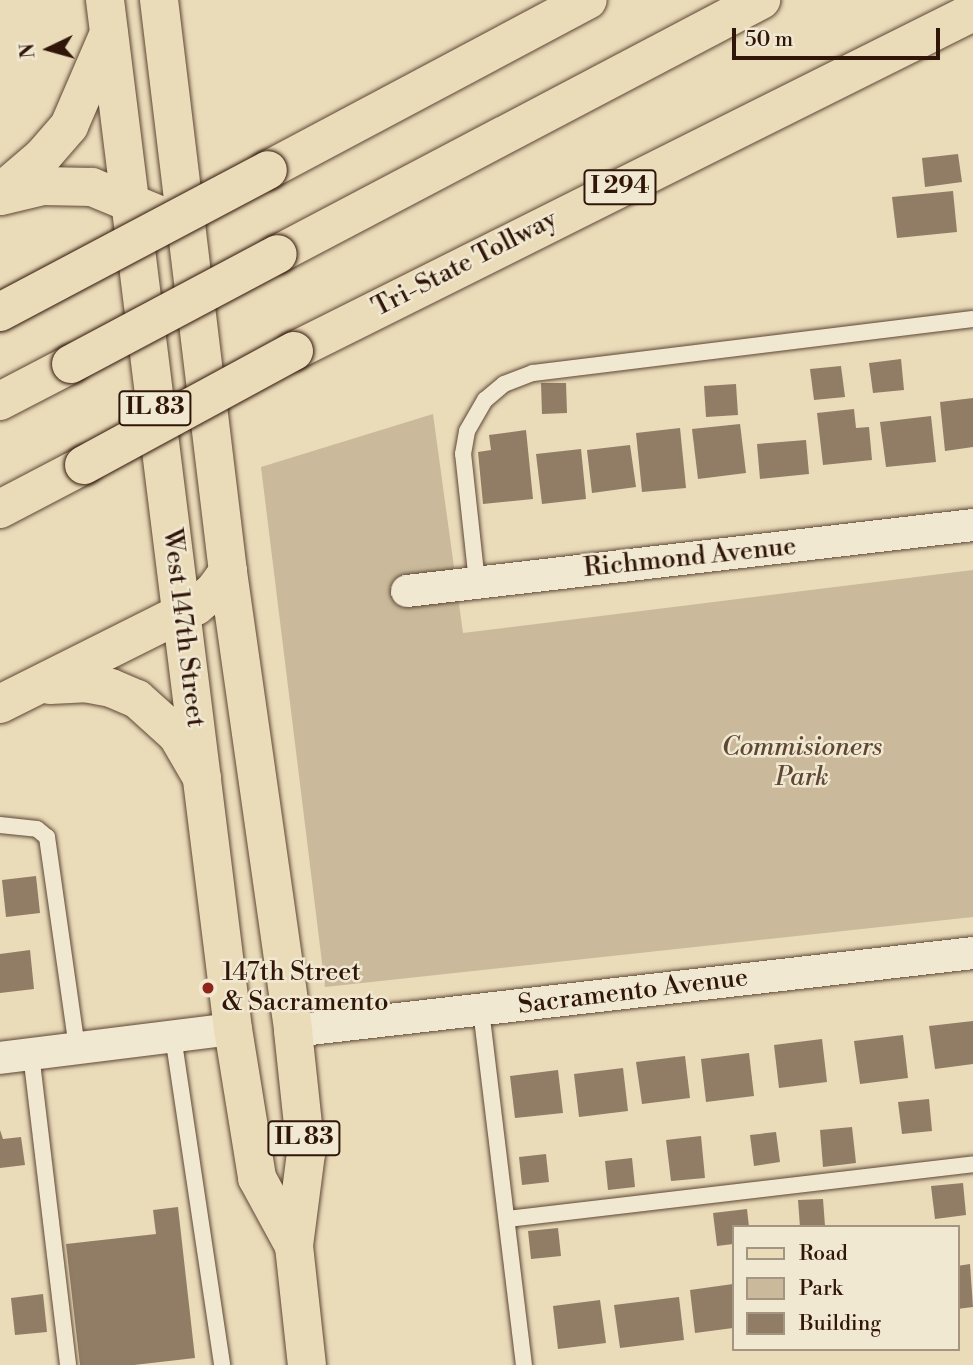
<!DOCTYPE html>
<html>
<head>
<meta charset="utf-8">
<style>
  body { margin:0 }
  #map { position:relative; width:973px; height:1365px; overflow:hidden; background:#eadbb9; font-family:"Libre Bodoni",serif }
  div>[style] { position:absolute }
  .green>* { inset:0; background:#caba9b }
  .building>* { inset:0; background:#917c65 }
  .roads { filter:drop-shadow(0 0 2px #5e4735) drop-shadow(0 0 2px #5e4735) }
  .lane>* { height:16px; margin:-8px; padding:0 8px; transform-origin:8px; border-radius:8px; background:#f1e8d2 }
  .street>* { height:32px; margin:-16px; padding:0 16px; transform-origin:16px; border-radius:16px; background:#f1e8d2 }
  .primary>* { height:38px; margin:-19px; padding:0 19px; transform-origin:19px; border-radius:19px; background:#eadbb9 }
  .highway>* { height:38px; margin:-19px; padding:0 19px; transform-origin:19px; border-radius:19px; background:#eadbb9 }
  .bridges { filter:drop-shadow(0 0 2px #301609) drop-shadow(0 0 2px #301609) }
  .highway-bridge>* { height:38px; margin:-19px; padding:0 19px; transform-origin:19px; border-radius:19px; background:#eadbb9 }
  .dots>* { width:19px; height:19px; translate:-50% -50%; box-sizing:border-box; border:4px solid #f1e8d2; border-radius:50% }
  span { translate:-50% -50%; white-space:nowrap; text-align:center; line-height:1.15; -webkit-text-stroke:5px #f1e8d2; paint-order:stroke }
  .shield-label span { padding:2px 5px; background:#f1e8d2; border:2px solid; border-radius:5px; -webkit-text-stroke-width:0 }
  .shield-label { font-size:24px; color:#301609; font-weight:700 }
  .street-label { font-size:26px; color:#301609 }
  .park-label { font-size:26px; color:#5e4735; font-style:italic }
  .poi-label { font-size:26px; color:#301609 }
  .left { translate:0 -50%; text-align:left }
  .legend { position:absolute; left:732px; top:1225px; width:228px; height:126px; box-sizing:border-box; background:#f1e8d2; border:2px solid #a49482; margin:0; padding:9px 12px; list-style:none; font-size:21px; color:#301609 }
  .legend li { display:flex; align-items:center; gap:14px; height:35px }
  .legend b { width:35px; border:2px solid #a49482 }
  .north { position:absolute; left:14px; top:14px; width:70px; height:70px; -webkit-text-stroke:5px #f1e8d2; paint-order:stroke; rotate:265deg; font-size:19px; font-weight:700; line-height:28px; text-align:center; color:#301609 }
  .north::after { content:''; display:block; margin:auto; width:24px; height:32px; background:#301609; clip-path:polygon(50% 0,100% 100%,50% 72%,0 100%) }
  .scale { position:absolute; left:732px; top:28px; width:208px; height:32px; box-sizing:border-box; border:4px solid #301609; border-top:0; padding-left:9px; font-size:21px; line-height:24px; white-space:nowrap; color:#301609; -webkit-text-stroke:5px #f1e8d2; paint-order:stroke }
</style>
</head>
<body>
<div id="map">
  <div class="green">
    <i style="clip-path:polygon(433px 414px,463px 633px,973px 570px,973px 917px,325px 987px,261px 467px)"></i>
  </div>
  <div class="building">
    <i style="clip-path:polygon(958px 154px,962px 182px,925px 187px,922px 158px)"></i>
    <i style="clip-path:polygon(953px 191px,957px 232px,897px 238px,892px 197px)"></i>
    <i style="clip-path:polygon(901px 359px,904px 390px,873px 393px,869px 363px)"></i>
    <i style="clip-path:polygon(841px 366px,845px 397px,814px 400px,810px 369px)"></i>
    <i style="clip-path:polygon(541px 383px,566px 383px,567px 413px,542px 414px)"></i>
    <i style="clip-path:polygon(736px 384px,738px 415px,706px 417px,704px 386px)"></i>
    <i style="clip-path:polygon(973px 398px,973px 447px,945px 451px,940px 402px)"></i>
    <i style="clip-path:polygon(854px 409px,856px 428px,869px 427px,872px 460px,823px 465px,817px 413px)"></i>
    <i style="clip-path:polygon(931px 416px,936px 462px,886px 467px,880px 422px)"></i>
    <i style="clip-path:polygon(740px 424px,746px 473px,698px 479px,692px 429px)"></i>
    <i style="clip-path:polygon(680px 428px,686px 488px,642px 492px,636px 433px)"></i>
    <i style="clip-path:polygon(526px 430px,533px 499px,483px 504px,478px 452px,491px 450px,489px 435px)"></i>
    <i style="clip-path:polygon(806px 440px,809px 474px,760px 479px,757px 444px)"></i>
    <i style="clip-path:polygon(630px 445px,636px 487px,592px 493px,587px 450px)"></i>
    <i style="clip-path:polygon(581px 449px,586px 499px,542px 504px,536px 454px)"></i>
    <i style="clip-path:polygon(36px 876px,40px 913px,6px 917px,2px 880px)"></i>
    <i style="clip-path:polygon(30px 950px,34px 989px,0 993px,0 954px)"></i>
    <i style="clip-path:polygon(973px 1021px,973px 1064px,935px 1069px,929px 1026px)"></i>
    <i style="clip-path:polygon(903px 1035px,908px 1078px,860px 1084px,854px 1041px)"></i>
    <i style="clip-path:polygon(822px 1039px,827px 1082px,779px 1088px,774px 1045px)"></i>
    <i style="clip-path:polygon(749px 1053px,754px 1096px,706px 1102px,701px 1059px)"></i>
    <i style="clip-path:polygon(685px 1056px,690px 1098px,642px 1104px,636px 1062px)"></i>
    <i style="clip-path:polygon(623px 1068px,628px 1111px,579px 1117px,574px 1074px)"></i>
    <i style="clip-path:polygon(558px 1070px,563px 1113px,515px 1118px,510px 1076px)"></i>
    <i style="clip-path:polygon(929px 1099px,932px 1131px,902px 1134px,898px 1102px)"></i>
    <i style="clip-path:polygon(852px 1127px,856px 1163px,823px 1167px,820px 1130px)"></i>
    <i style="clip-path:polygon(0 1130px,3px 1139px,21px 1137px,25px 1165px,0 1168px)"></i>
    <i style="clip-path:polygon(776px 1132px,780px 1162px,754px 1166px,750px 1135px)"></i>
    <i style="clip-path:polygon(701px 1136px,705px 1178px,671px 1181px,666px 1140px)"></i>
    <i style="clip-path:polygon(546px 1154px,549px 1182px,522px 1185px,519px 1157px)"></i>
    <i style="clip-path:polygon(632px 1158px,635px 1187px,608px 1190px,605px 1161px)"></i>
    <i style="clip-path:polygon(963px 1183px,966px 1215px,935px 1219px,931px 1186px)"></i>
    <i style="clip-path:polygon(823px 1199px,825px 1226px,800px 1227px,798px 1200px)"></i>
    <i style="clip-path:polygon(178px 1207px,195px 1358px,134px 1365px,80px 1365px,66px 1244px,156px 1234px,153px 1210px)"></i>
    <i style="clip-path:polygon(747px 1209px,749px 1227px,733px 1227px,733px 1244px,717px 1246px,713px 1213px)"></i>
    <i style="clip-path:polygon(558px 1228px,561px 1256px,531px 1259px,528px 1231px)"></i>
    <i style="clip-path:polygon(970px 1264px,973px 1307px,957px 1309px,957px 1266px)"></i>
    <i style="clip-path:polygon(733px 1284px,733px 1328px,695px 1333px,690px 1290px)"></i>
    <i style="clip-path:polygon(43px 1294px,47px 1332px,15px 1335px,11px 1298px)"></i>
    <i style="clip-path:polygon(679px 1297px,684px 1340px,620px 1348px,614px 1305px)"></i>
    <i style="clip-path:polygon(600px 1300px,606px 1343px,558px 1349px,553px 1306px)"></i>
  </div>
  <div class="roads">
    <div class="lane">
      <i style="left:477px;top:582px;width:129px;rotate:-96.2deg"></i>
      <i style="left:463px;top:454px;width:23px;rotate:-80deg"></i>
      <i style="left:467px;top:431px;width:36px;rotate:-60deg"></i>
      <i style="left:485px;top:400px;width:25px;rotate:-40deg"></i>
      <i style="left:504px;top:384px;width:31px;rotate:-21deg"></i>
      <i style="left:533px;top:373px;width:443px;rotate:-7deg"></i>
      <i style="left:0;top:825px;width:37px;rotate:6deg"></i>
      <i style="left:37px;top:829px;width:13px;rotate:39deg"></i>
      <i style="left:47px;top:837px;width:214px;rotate:81.9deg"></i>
      <i style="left:481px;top:1010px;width:358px;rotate:83.1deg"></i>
      <i style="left:173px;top:1036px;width:333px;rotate:81.5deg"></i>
      <i style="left:31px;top:1054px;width:313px;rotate:83.2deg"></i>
      <i style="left:507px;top:1219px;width:469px;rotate:-6.7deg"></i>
    </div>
    <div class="street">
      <i style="left:407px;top:591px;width:570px;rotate:-6.65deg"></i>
      <i style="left:293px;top:1031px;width:684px;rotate:-6.54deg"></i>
      <i style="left:0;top:1058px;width:235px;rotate:-7.1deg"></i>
    </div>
    <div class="primary">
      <i style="left:105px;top:0;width:1037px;rotate:82.91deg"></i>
      <i style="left:233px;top:1029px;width:151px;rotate:80.8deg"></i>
      <i style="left:257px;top:1178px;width:77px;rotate:61.4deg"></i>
      <i style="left:159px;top:0;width:576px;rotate:83.12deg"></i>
      <i style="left:228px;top:572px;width:464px;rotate:81.9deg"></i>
      <i style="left:293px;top:1031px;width:123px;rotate:83.9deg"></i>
      <i style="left:306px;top:1153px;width:94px;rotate:97.4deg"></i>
      <i style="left:294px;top:1246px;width:120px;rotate:83.8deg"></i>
    </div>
    <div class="highway">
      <i style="left:268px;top:170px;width:362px;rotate:-28deg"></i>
      <i style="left:0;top:193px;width:57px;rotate:-40.7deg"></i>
      <i style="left:43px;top:156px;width:40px;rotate:-49deg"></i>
      <i style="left:69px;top:126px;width:101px;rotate:-66.7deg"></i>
      <i style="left:1px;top:196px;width:43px;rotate:-13.4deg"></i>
      <i style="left:43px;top:186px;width:49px;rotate:1.2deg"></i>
      <i style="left:92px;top:187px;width:102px;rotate:22.5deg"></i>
      <i style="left:278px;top:254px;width:546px;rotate:-27.74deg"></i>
      <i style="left:294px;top:351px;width:759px;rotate:-26.53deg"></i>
      <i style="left:0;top:401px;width:80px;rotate:-27.5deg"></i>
      <i style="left:0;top:509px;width:95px;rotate:-27.6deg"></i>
      <i style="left:50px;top:685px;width:35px;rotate:-3deg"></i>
      <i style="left:85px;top:683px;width:26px;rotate:11deg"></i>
      <i style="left:111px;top:688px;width:28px;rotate:23deg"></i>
      <i style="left:137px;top:699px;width:54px;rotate:42deg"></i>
      <i style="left:177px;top:735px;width:50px;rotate:59.8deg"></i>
      <i style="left:0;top:704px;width:219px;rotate:-26.6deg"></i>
      <i style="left:196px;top:606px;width:23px;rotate:-40deg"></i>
      <i style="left:214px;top:591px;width:24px;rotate:-54deg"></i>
    </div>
  </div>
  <div class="bridges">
    <div class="highway-bridge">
      <i style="left:0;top:312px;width:303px;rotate:-27.9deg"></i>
      <i style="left:71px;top:364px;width:234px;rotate:-28deg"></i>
      <i style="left:84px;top:465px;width:239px;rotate:-28.5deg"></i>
    </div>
  </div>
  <div class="dots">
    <i style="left:208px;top:988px;background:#8f2418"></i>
  </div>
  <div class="shield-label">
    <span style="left:620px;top:187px">I 294</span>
    <span style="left:155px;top:408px">IL 83</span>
    <span style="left:304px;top:1138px">IL 83</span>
  </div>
  <div class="street-label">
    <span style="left:465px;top:264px;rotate:-27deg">Tri-State Tollway</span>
    <span style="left:690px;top:558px;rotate:-6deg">Richmond Avenue</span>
    <span style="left:183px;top:628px;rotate:83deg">West 147th Street</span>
    <span style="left:633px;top:992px;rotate:-7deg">Sacramento Avenue</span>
  </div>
  <div class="park-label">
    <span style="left:802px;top:763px">Commisioners<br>Park</span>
  </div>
  <div class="poi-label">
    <span class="left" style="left:222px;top:988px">147th Street<br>&amp; Sacramento</span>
  </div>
  <ul class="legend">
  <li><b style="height:9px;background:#eadbb9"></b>Road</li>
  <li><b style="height:19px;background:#caba9b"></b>Park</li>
  <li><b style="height:19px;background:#917c65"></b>Building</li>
  </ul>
  <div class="north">N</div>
  <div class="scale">50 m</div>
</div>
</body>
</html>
